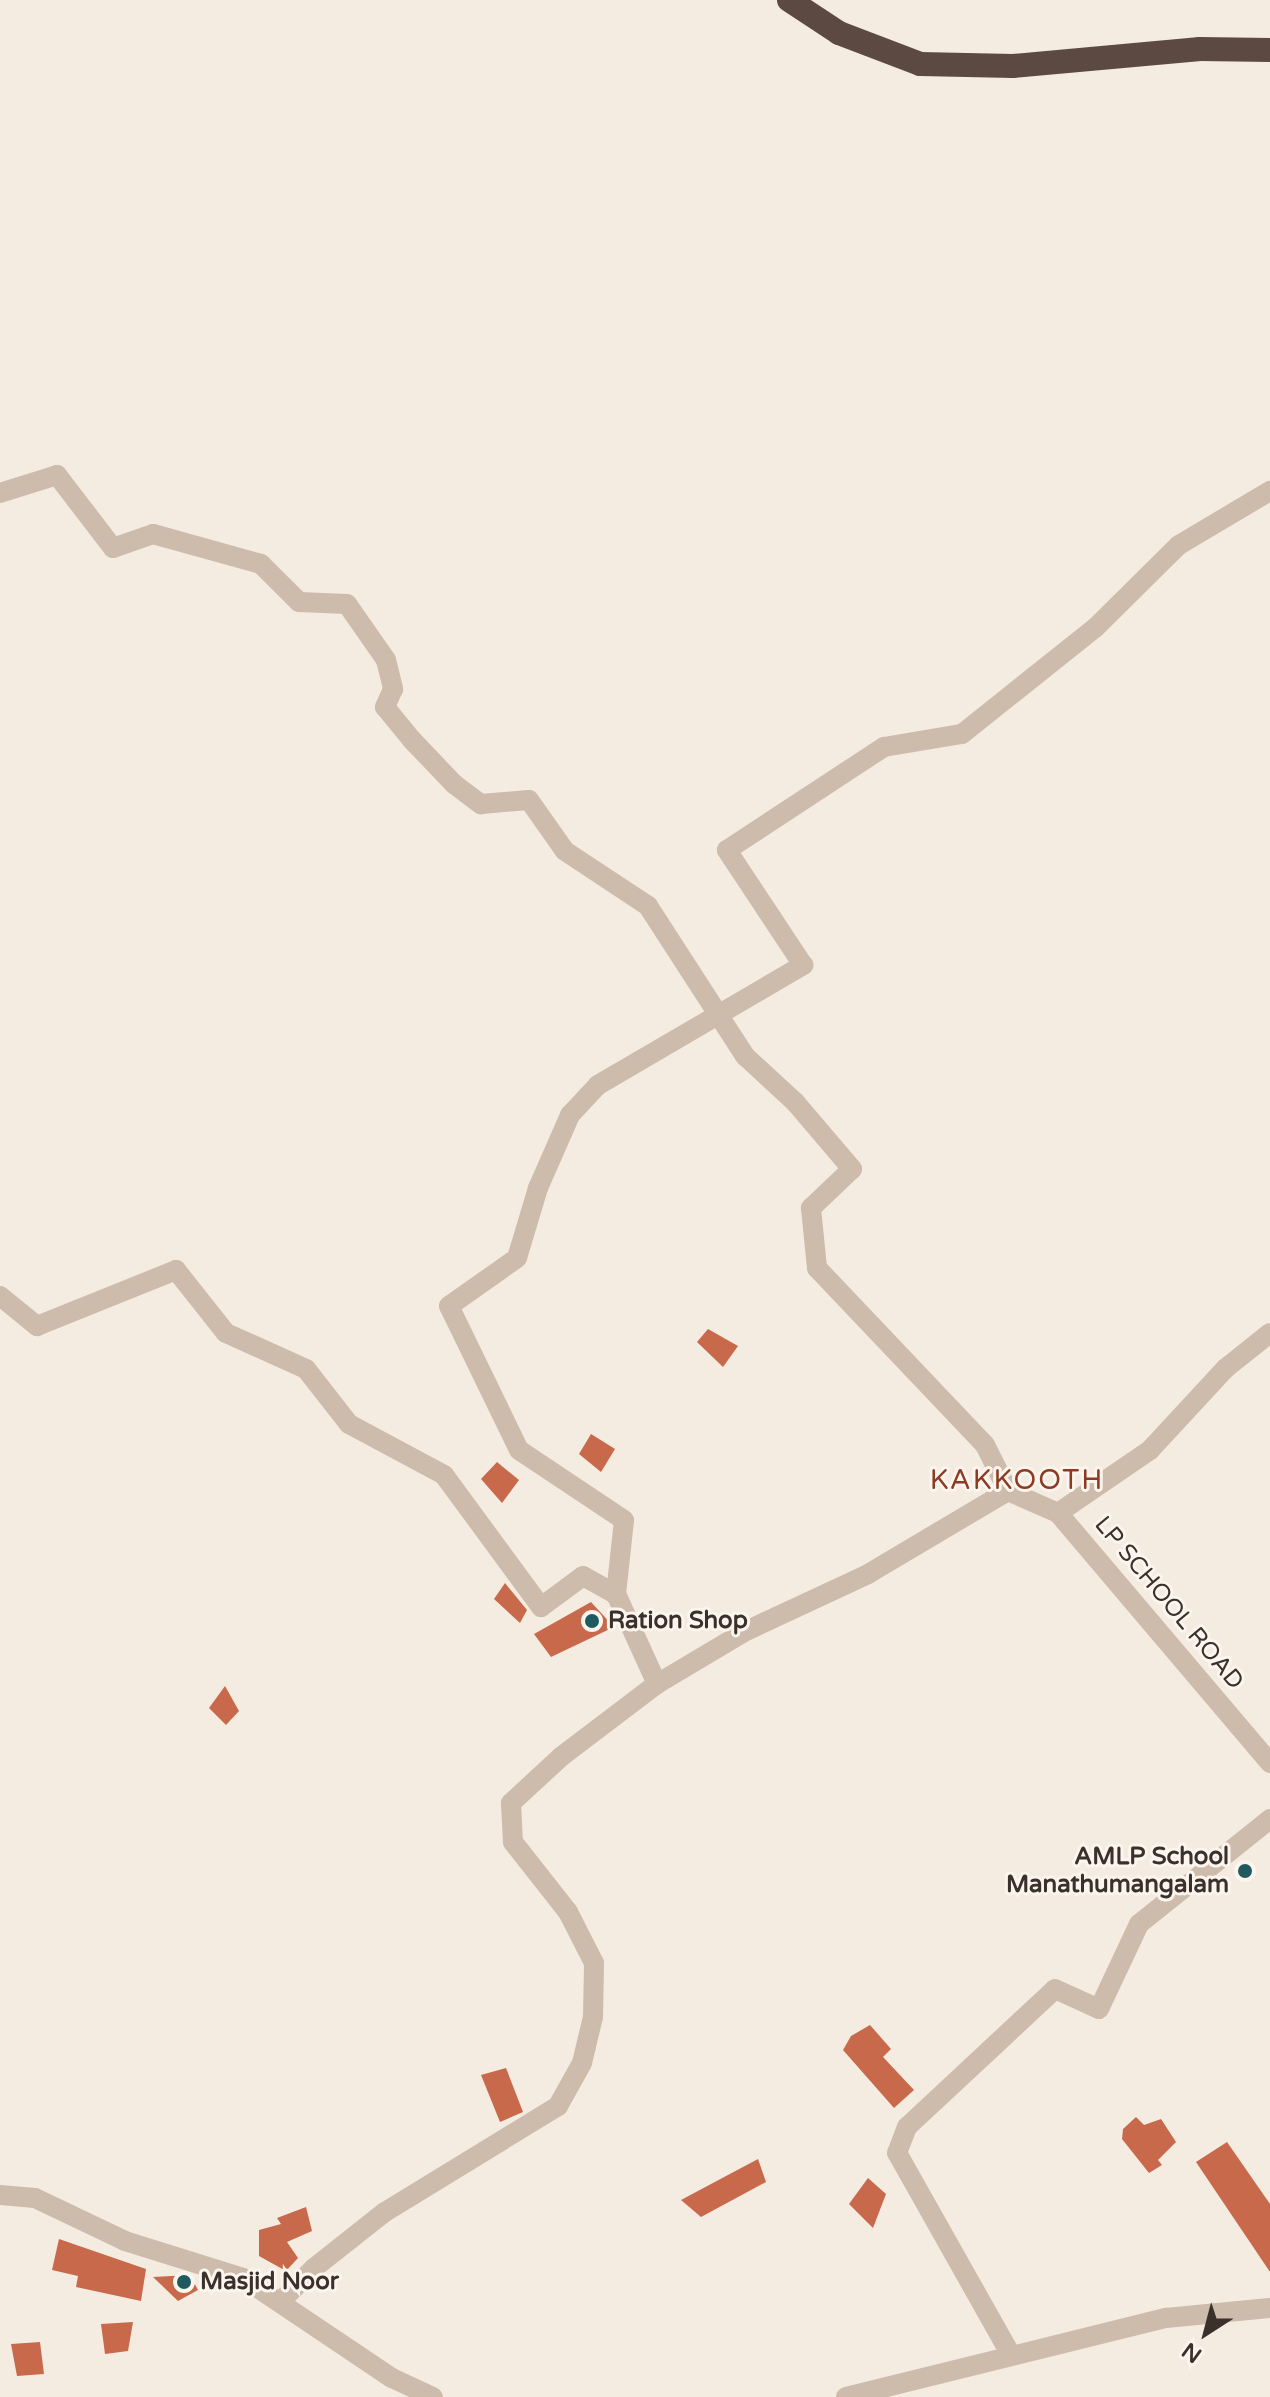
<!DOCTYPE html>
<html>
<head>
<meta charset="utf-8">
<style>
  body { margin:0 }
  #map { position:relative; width:1270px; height:2397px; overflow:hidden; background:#f4ebe1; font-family:"Varela Round",sans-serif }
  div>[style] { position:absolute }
  .building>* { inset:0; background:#c8694b }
  .street>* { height:20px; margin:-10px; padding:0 10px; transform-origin:10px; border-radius:10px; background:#cdbbac }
  .highway>* { height:24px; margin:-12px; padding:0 12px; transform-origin:12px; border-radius:12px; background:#5c4a42 }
  .dots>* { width:22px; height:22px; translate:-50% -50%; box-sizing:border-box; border:4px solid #fbf5ee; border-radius:50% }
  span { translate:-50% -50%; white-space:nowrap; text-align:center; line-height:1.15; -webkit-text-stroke:6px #fbf5ee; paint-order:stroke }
  .street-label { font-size:24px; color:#3b302b }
  .poi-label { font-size:24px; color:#3b302b; font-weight:700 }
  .left { translate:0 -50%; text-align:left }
  .right { translate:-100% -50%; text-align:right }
  .quarter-label { font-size:28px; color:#8c3b22; letter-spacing:2px }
  .north { position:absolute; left:1166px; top:2293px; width:80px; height:80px; -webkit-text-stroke:6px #fbf5ee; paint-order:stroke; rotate:216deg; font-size:22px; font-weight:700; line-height:32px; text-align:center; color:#3b302b }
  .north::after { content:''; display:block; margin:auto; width:28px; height:36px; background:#3b302b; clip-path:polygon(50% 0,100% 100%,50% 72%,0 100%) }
</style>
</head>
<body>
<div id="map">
  <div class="building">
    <i style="clip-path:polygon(708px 1329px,738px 1346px,723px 1367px,697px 1342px)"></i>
    <i style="clip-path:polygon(591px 1434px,615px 1449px,601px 1472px,579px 1454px)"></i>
    <i style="clip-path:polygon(497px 1462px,519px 1480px,502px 1503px,481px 1479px)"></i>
    <i style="clip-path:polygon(505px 1583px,527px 1610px,520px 1623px,494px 1599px)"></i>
    <i style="clip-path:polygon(591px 1602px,614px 1627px,551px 1657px,534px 1634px)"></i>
    <i style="clip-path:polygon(225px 1686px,239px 1711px,226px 1725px,209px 1708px)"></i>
    <i style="clip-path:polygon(870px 2025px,891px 2049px,883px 2057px,914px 2090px,894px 2108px,843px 2050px,851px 2036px)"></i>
    <i style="clip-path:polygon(506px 2068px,523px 2112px,500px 2122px,481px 2075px)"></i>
    <i style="clip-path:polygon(1136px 2117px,1144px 2125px,1161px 2119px,1176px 2142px,1158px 2160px,1162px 2165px,1149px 2173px,1122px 2139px,1123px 2129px)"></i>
    <i style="clip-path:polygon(1227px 2142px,1270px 2204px,1270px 2272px,1196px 2162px)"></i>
    <i style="clip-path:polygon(758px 2159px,766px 2182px,701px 2217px,681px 2200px)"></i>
    <i style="clip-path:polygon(868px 2178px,886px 2194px,873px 2228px,849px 2204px)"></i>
    <i style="clip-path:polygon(306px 2207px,312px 2231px,287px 2242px,298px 2258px,286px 2271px,259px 2256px,259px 2230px,281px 2224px,277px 2218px)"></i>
    <i style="clip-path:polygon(59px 2239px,146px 2269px,141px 2301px,76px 2287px,78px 2276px,52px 2270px)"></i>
    <i style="clip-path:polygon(190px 2275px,198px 2290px,178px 2301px,153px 2277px)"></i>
    <i style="clip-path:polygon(133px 2322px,128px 2351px,105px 2354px,101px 2324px)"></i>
    <i style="clip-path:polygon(40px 2342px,44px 2374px,17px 2376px,11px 2344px)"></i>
  </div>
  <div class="street">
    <i style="left:0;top:493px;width:60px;rotate:-17.5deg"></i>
    <i style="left:57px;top:475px;width:92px;rotate:52.5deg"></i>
    <i style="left:113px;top:548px;width:42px;rotate:-19.3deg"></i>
    <i style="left:153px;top:534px;width:112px;rotate:15.5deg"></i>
    <i style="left:261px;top:564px;width:54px;rotate:45deg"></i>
    <i style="left:299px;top:602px;width:48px;rotate:2.4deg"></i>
    <i style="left:347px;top:604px;width:68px;rotate:55.1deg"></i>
    <i style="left:386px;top:660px;width:30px;rotate:76deg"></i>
    <i style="left:393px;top:689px;width:20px;rotate:114deg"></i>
    <i style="left:385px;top:707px;width:43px;rotate:50.7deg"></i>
    <i style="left:412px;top:740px;width:61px;rotate:46.3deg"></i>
    <i style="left:454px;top:784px;width:34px;rotate:37deg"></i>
    <i style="left:481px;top:804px;width:48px;rotate:-4.8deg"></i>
    <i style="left:529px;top:800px;width:62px;rotate:54.8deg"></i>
    <i style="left:565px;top:851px;width:100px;rotate:33.5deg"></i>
    <i style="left:648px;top:906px;width:179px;rotate:57.1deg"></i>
    <i style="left:745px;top:1056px;width:68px;rotate:42.6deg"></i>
    <i style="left:795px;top:1102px;width:88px;rotate:49.6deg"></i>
    <i style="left:852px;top:1169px;width:57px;rotate:136.4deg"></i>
    <i style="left:811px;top:1208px;width:60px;rotate:84.3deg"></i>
    <i style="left:817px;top:1268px;width:244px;rotate:46.5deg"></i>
    <i style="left:985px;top:1445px;width:51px;rotate:63.4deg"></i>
    <i style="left:0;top:1296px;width:48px;rotate:39deg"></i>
    <i style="left:37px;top:1326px;width:150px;rotate:-21.9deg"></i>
    <i style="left:176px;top:1270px;width:80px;rotate:51.6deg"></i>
    <i style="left:226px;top:1333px;width:88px;rotate:24.2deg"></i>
    <i style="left:306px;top:1369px;width:70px;rotate:52deg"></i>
    <i style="left:349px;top:1424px;width:108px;rotate:28.2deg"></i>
    <i style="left:444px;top:1475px;width:164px;rotate:53.7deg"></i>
    <i style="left:541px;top:1607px;width:52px;rotate:-36.4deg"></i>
    <i style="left:583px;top:1576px;width:38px;rotate:29deg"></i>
    <i style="left:616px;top:1594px;width:99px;rotate:65.5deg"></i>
    <i style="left:657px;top:1684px;width:104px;rotate:-30.8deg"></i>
    <i style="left:746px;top:1631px;width:135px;rotate:-25deg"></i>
    <i style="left:868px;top:1574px;width:163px;rotate:-30.7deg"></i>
    <i style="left:1008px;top:1491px;width:55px;rotate:23.7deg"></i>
    <i style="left:1058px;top:1513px;width:112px;rotate:-34.4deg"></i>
    <i style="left:1150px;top:1450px;width:112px;rotate:-47.2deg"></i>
    <i style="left:1226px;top:1368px;width:56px;rotate:-38.5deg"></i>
    <i style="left:1058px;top:1513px;width:328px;rotate:49.7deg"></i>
    <i style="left:616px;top:1594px;width:74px;rotate:-83.8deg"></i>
    <i style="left:624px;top:1520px;width:126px;rotate:-146.3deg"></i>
    <i style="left:519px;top:1450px;width:160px;rotate:-115.9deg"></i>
    <i style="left:449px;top:1306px;width:83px;rotate:-35.2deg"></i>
    <i style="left:517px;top:1258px;width:73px;rotate:-73.3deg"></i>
    <i style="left:538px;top:1188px;width:80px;rotate:-66.3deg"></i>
    <i style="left:570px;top:1115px;width:41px;rotate:-47deg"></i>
    <i style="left:598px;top:1085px;width:238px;rotate:-30.3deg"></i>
    <i style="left:803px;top:965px;width:138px;rotate:-123.5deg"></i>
    <i style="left:727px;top:850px;width:188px;rotate:-33.3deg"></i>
    <i style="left:884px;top:747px;width:79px;rotate:-9.5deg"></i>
    <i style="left:962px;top:734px;width:170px;rotate:-38.6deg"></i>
    <i style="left:1095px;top:628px;width:118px;rotate:-44.7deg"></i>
    <i style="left:1179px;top:545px;width:106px;rotate:-30.7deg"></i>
    <i style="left:0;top:2195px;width:35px;rotate:5deg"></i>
    <i style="left:35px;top:2198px;width:100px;rotate:25.5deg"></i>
    <i style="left:125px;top:2241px;width:124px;rotate:17.4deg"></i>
    <i style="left:243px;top:2278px;width:179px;rotate:33.9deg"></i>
    <i style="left:392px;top:2378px;width:45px;rotate:24.9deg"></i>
    <i style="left:281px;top:2301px;width:47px;rotate:-45deg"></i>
    <i style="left:314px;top:2268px;width:90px;rotate:-38.3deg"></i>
    <i style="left:385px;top:2212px;width:203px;rotate:-31.5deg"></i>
    <i style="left:558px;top:2106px;width:49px;rotate:-60.8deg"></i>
    <i style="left:582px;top:2063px;width:47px;rotate:-76.6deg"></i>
    <i style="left:593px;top:2017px;width:54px;rotate:-88.9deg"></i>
    <i style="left:594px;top:1963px;width:57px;rotate:-117deg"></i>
    <i style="left:568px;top:1912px;width:89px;rotate:-128.2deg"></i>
    <i style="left:513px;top:1842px;width:39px;rotate:-93deg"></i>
    <i style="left:511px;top:1803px;width:69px;rotate:-42.7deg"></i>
    <i style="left:562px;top:1756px;width:119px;rotate:-37.2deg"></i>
    <i style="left:1011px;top:2355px;width:232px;rotate:-119.4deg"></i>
    <i style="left:897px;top:2153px;width:28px;rotate:-69deg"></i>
    <i style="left:907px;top:2127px;width:202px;rotate:-43deg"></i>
    <i style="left:1055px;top:1989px;width:48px;rotate:24.4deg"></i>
    <i style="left:1099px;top:2009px;width:94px;rotate:-64.8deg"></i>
    <i style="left:1139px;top:1924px;width:168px;rotate:-38.7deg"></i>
    <i style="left:846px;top:2397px;width:330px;rotate:-13.9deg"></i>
    <i style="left:1166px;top:2318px;width:104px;rotate:-5.5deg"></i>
  </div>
  <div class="highway">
    <i style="left:789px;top:0;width:60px;rotate:33.4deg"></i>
    <i style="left:839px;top:33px;width:87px;rotate:20.9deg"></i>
    <i style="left:920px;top:64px;width:93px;rotate:1.2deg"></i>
    <i style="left:1013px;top:66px;width:188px;rotate:-5.2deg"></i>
    <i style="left:1200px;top:49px;width:70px;rotate:0.8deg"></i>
  </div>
  <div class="dots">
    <i style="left:592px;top:1621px;background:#1f5a5e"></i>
    <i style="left:1245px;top:1871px;background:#1f5a5e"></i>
    <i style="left:184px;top:2282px;background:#1f5a5e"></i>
  </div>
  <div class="street-label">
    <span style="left:1169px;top:1603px;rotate:50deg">LP SCHOOL ROAD</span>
  </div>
  <div class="poi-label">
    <span class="left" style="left:608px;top:1621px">Ration Shop</span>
    <span class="right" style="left:1229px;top:1871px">AMLP School<br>Manathumangalam</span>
    <span class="left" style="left:200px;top:2282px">Masjid Noor</span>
  </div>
  <div class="quarter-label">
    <span style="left:1017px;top:1480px">KAKKOOTH</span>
  </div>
  <div class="north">N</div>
</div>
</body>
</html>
